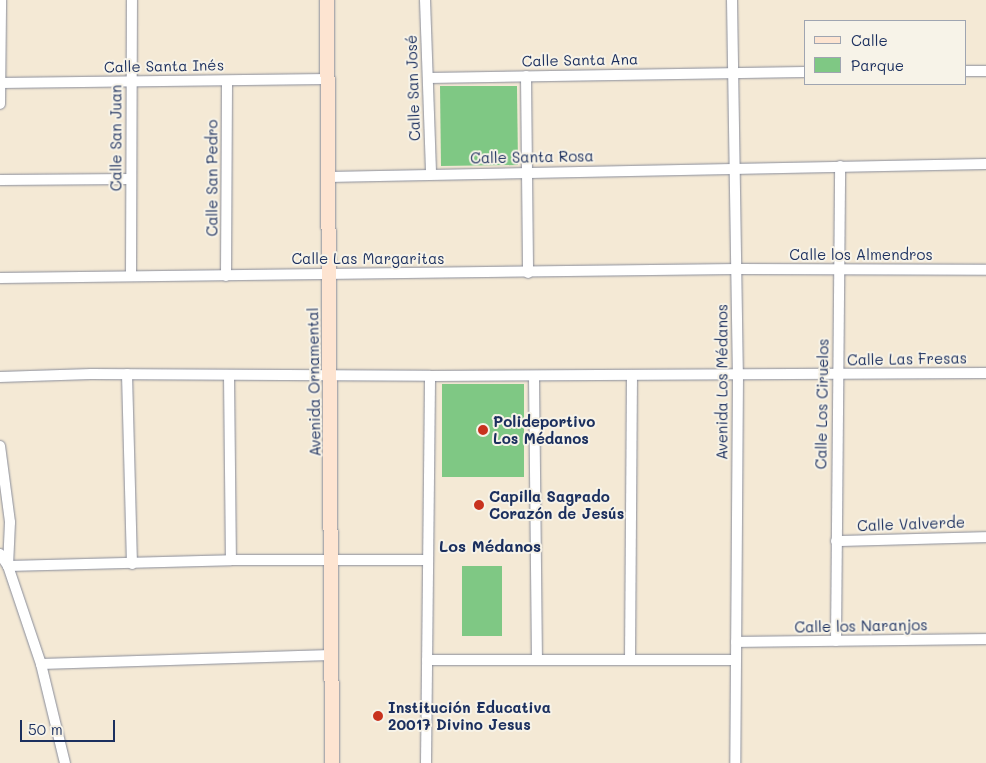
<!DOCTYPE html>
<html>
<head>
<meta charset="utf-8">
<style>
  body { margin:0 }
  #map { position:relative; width:986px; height:763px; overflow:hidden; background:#f4e9d5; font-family:Mali,sans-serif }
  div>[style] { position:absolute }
  .green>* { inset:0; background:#7fc884 }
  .roads { filter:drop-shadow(0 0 1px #888c9a) drop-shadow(0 0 1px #888c9a) }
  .street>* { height:10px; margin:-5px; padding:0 5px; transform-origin:5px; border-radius:5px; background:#fff }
  .secondary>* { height:14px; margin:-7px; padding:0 7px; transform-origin:7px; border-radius:7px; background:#fde4d1 }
  .dots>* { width:14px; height:14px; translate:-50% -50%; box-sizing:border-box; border:2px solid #f7f3e8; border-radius:50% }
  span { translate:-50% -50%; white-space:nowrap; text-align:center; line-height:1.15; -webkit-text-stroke:4px #f7f3e8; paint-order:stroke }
  .street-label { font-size:15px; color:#1b2f5e }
  .poi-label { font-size:15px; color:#1b2f5e; font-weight:700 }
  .left { translate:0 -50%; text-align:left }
  .neighbourhood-label { font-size:16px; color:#1b2f5e; font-weight:700 }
  .legend { position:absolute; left:804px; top:20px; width:162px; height:65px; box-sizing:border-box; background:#f7f3e8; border:1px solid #9fa5b1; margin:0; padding:6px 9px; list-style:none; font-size:15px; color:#1b2f5e }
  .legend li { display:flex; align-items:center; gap:10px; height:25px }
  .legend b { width:25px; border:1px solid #9fa5b1 }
  .scale { position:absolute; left:20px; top:720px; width:95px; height:22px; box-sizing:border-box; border:2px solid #1b2f5e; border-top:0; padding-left:6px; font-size:15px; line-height:18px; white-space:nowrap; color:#1b2f5e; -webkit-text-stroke:4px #f7f3e8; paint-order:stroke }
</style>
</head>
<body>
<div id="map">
  <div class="green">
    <i style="clip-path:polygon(440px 86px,517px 86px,518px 165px,441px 166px)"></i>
    <i style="clip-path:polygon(442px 384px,524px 384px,524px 477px,442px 477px)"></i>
    <i style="clip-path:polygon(462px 566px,502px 566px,502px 636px,462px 636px)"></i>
  </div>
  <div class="roads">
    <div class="street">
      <i style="left:425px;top:0;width:174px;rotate:88deg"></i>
      <i style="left:732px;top:0;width:375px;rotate:89.1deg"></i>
      <i style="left:738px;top:375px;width:388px;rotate:90.4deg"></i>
      <i style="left:965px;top:71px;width:21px"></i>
      <i style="left:526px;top:76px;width:197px;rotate:89.4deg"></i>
      <i style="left:428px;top:78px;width:377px;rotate:-0.9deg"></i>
      <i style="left:0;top:83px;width:327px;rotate:-0.7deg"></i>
      <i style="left:0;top:104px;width:104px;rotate:-89.4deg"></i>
      <i style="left:328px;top:177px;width:658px;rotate:-1.13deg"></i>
      <i style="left:0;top:180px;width:131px;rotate:-0.4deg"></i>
      <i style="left:131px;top:276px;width:276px;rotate:-89.8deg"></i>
      <i style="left:226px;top:276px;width:195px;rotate:-89.7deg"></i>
      <i style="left:0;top:278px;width:737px;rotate:-0.7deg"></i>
      <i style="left:737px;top:269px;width:249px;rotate:0.2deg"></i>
      <i style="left:127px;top:374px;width:190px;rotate:88.5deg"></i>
      <i style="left:229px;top:375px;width:185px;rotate:89.4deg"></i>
      <i style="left:534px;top:376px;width:284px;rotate:89.4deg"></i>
      <i style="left:0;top:377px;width:91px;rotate:-1.9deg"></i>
      <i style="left:91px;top:374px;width:339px;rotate:0.3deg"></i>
      <i style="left:430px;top:376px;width:556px;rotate:-0.31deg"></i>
      <i style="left:0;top:446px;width:77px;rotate:82.5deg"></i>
      <i style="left:10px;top:522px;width:44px;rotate:92.6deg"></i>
      <i style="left:8px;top:566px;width:223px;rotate:-1.5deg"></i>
      <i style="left:231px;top:560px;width:196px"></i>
      <i style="left:836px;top:541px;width:150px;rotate:-1.5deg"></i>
      <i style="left:0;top:554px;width:14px;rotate:56deg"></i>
      <i style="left:8px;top:566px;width:103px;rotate:71.4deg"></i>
      <i style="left:41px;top:664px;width:102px;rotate:76.4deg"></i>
      <i style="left:836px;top:641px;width:475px;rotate:-89.5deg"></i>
      <i style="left:736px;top:642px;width:250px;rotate:-0.7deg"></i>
      <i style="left:427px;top:660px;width:309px"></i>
      <i style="left:630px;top:660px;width:284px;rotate:-89.6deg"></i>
      <i style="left:41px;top:664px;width:290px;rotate:-1.8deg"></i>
      <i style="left:426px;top:763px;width:387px;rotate:-89.4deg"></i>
    </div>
    <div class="secondary">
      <i style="left:327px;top:0;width:763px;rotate:89.62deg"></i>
    </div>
  </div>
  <div class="dots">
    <i style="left:483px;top:430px;background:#c8321e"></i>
    <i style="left:479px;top:505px;background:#c8321e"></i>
    <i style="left:378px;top:716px;background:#c8321e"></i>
  </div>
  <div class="street-label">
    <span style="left:580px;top:60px;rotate:-1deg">Calle Santa Ana</span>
    <span style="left:164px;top:66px;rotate:-1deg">Calle Santa Inés</span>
    <span style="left:413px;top:88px;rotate:-92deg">Calle San José</span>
    <span style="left:116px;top:138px;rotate:-90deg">Calle San Juan</span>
    <span style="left:532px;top:157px;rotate:-1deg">Calle Santa Rosa</span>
    <span style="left:212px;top:178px;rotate:-90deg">Calle San Pedro</span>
    <span style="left:861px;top:255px">Calle los Almendros</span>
    <span style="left:368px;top:259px">Calle Las Margaritas</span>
    <span style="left:907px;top:359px;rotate:-1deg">Calle Las Fresas</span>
    <span style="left:314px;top:382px;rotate:-91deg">Avenida Ornamental</span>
    <span style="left:722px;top:382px;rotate:-90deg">Avenida Los Médanos</span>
    <span style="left:822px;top:404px;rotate:-89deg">Calle Los Ciruelos</span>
    <span style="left:911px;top:524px;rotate:-2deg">Calle Valverde</span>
    <span style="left:861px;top:626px;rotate:-1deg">Calle los Naranjos</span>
  </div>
  <div class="poi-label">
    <span class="left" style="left:493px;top:430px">Polideportivo<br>Los Médanos</span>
    <span class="left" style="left:489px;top:505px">Capilla Sagrado<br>Corazón de Jesús</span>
    <span class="left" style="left:388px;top:716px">Institución Educativa<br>20017 Divino Jesus</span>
  </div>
  <div class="neighbourhood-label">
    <span style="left:490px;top:546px">Los Médanos</span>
  </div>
  <ul class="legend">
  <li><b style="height:6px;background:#fde4d1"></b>Calle</li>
  <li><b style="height:14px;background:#7fc884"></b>Parque</li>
  </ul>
  <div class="scale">50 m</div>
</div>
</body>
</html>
